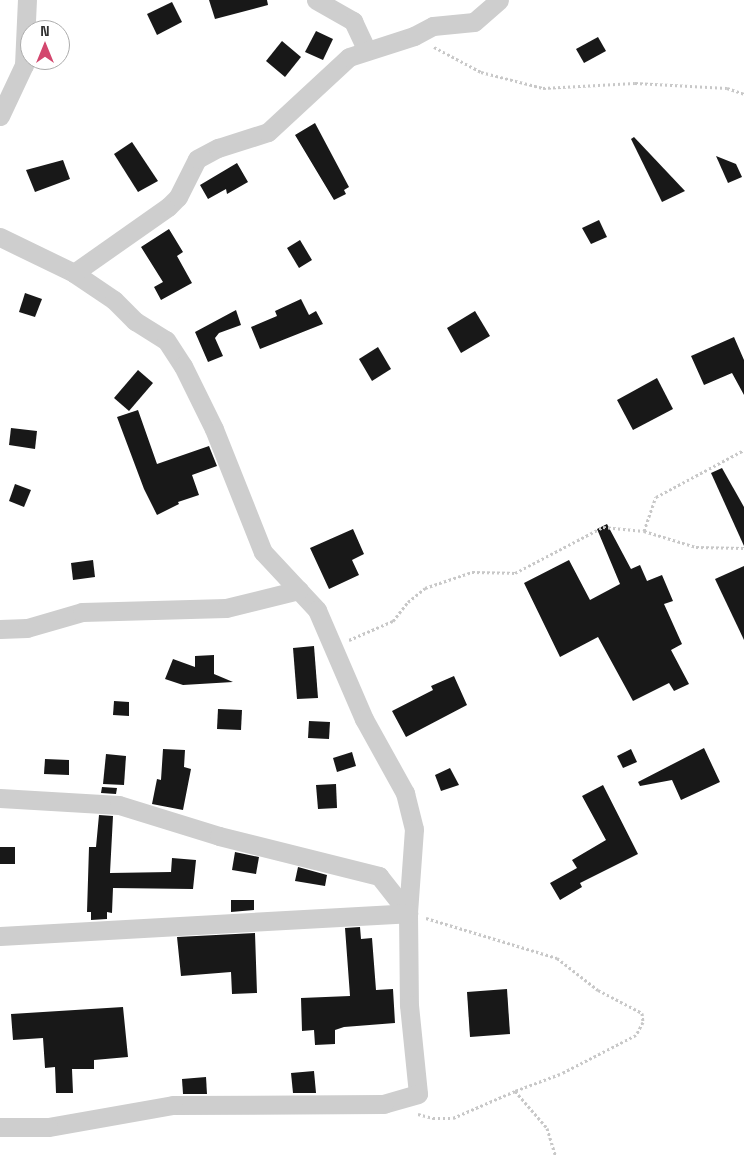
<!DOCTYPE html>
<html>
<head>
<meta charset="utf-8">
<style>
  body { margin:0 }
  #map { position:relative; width:744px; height:1155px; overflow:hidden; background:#fff; font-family:"Space Grotesk",sans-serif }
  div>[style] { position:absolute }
  .building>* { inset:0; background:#181818 }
  .path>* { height:3px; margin-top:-1.5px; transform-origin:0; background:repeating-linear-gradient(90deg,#c8c8c8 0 2.5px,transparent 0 5px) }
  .minor>* { height:19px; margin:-9.5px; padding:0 9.5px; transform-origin:9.5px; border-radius:9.5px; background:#cecece }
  span { translate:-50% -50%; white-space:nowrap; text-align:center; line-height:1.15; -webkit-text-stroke:5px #fff; paint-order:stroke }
  .north { position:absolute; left:20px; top:20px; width:50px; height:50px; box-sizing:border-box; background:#fff; border:1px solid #adadad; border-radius:50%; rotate:0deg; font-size:14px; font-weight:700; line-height:20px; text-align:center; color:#313131 }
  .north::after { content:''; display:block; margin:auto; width:18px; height:22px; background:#d3476e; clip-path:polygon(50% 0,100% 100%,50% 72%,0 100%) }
</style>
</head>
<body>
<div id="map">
  <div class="building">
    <i style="clip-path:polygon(209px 0,267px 0,268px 5px,215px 19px)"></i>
    <i style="clip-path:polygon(172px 2px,182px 22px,157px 35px,147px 14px)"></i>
    <i style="clip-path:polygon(316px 31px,333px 39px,323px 60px,305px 52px)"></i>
    <i style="clip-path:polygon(598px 37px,606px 51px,584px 63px,576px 49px)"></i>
    <i style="clip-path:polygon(282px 41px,301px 57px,285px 77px,266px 61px)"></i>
    <i style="clip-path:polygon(315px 123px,349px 187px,344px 190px,346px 194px,334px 200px,295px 135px)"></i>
    <i style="clip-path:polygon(634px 137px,685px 191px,662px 202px,631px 139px)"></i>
    <i style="clip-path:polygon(132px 142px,158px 181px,138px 192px,114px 154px)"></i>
    <i style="clip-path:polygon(716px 156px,736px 164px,742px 177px,728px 183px)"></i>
    <i style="clip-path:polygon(63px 160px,70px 179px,35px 192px,26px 170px)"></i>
    <i style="clip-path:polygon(237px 163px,248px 182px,227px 194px,226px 189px,208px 199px,200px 185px)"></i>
    <i style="clip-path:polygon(599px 220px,607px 237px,591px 244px,582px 228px)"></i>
    <i style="clip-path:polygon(169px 229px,183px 252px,177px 256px,192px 283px,161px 300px,154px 287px,163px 282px,141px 247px)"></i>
    <i style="clip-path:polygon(300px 240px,312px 260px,299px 268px,287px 248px)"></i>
    <i style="clip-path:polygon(25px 293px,42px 299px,35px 317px,19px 312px)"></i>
    <i style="clip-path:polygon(301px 299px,309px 315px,316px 311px,323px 324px,260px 349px,251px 327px,277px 316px,275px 311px)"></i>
    <i style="clip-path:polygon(236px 310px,241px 325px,219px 333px,215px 338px,223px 356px,208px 362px,195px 332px)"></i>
    <i style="clip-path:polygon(475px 311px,490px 336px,461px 353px,447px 328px)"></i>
    <i style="clip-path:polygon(734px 337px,744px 360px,744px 395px,732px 373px,704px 385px,691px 356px)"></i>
    <i style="clip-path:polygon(378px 347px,391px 369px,372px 381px,359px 359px)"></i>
    <i style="clip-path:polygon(138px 370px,153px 383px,129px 411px,114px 398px)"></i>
    <i style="clip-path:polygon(657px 378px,673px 409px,633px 430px,617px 400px)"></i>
    <i style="clip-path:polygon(138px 410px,157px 464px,209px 446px,217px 466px,192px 475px,199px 495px,178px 502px,179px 504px,157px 515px,144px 489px,117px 417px)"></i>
    <i style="clip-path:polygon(11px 428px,37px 431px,35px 449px,9px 445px)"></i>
    <i style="clip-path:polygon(722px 468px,744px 507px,744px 546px,711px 473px)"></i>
    <i style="clip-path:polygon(15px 484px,31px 490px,24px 507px,9px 501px)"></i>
    <i style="clip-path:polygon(607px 524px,631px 569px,640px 565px,647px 581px,662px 575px,673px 601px,664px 604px,682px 644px,671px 650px,689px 684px,674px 691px,669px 683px,633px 701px,598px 637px,560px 657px,524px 583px,569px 560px,590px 600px,620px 584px,597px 529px)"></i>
    <i style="clip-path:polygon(353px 529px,364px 554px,352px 560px,359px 575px,329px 589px,310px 548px)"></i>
    <i style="clip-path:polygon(93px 560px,95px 577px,73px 580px,71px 563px)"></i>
    <i style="clip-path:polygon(744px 566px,744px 640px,715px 579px)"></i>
    <i style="clip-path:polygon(314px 646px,318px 698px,297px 699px,293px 648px)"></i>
    <i style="clip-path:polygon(214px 655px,214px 674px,233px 682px,183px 685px,165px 679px,173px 659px,195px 667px,195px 656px)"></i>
    <i style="clip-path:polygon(454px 676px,467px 705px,406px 737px,392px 711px,433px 690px,431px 686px)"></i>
    <i style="clip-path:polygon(114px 701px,129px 702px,129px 716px,113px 715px)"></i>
    <i style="clip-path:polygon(218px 709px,242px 710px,241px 730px,217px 729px)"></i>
    <i style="clip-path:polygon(309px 721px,330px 722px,329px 739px,308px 738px)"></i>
    <i style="clip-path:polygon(704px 748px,720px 782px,681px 800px,672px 780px,640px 786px,638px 782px)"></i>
    <i style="clip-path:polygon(163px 749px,185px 750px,184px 767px,191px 769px,183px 810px,152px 804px,157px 779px,161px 780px)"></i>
    <i style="clip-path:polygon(631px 749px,637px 762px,623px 768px,617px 756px)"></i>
    <i style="clip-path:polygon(352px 752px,356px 766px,337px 772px,333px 758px)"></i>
    <i style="clip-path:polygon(106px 754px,126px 756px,124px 785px,103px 784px)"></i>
    <i style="clip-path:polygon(45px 759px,69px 760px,69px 775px,44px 774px)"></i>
    <i style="clip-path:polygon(450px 768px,459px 785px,441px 791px,435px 775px)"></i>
    <i style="clip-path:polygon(336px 784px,337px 808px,318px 809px,316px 785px)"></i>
    <i style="clip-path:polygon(603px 785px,638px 854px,580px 883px,582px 887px,560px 900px,550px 883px,577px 868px,572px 860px,606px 840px,582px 796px)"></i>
    <i style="clip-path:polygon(102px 787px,117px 788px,116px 794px,101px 793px)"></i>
    <i style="clip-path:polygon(99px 815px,113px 816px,110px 873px,171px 872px,172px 858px,196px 860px,193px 889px,113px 888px,112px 913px,107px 912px,107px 919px,91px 920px,91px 912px,87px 912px,89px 847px,96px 847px)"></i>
    <i style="clip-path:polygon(0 847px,15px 847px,15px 864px,0 864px)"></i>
    <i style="clip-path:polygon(235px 852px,259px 857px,256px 874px,232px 870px)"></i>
    <i style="clip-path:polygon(298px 867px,327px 875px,325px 886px,295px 881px)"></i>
    <i style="clip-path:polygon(231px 900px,254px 900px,254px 910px,231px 912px)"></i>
    <i style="clip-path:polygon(360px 927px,361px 939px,372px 938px,376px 990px,393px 989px,395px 1023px,344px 1027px,335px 1030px,335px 1044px,315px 1045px,314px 1030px,302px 1031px,301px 998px,350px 996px,345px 928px)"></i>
    <i style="clip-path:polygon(255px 933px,257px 993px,232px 994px,231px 972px,181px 976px,177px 937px)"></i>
    <i style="clip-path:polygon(507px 989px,510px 1034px,470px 1037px,467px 992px)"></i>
    <i style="clip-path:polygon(123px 1007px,128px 1057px,94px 1060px,94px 1069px,72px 1069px,73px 1093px,56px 1093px,55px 1067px,45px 1068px,43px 1038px,13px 1040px,11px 1014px)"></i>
    <i style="clip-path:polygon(314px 1071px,316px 1093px,293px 1093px,291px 1073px)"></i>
    <i style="clip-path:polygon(206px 1077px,207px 1094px,183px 1094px,182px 1079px)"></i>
  </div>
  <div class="path">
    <i style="left:434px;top:47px;width:53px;rotate:28deg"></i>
    <i style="left:481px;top:72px;width:64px;rotate:14.5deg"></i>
    <i style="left:543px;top:88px;width:92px;rotate:-3.1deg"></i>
    <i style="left:635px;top:83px;width:92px;rotate:3.1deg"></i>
    <i style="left:727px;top:88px;width:18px;rotate:19deg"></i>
    <i style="left:644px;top:531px;width:36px;rotate:-71deg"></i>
    <i style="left:656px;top:497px;width:100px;rotate:-28.1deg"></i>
    <i style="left:349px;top:640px;width:48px;rotate:-23.4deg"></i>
    <i style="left:393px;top:621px;width:24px;rotate:-52deg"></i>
    <i style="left:408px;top:602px;width:22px;rotate:-39deg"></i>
    <i style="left:425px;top:588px;width:50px;rotate:-18.8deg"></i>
    <i style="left:472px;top:572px;width:43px;rotate:1.3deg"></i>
    <i style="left:515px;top:573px;width:99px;rotate:-27.6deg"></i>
    <i style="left:603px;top:527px;width:41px;rotate:5.6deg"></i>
    <i style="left:644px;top:531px;width:54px;rotate:17.1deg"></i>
    <i style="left:696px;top:547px;width:48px;rotate:1.2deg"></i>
    <i style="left:426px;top:918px;width:137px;rotate:17deg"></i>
    <i style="left:557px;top:958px;width:52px;rotate:38deg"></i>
    <i style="left:598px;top:990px;width:50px;rotate:27.6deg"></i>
    <i style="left:642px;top:1013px;width:9px;rotate:84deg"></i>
    <i style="left:643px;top:1022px;width:15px;rotate:118deg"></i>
    <i style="left:636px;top:1035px;width:85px;rotate:152.8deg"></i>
    <i style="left:560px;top:1074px;width:48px;rotate:159.3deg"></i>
    <i style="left:515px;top:1091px;width:49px;rotate:49.1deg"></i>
    <i style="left:547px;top:1128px;width:28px;rotate:73deg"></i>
    <i style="left:418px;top:1114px;width:16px;rotate:15deg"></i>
    <i style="left:433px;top:1118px;width:20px"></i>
    <i style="left:453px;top:1118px;width:68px;rotate:-23.5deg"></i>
  </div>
  <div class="minor">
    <i style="left:316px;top:0;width:43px;rotate:29.6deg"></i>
    <i style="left:353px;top:21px;width:31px;rotate:65deg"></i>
    <i style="left:0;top:116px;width:56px;rotate:-64.8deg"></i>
    <i style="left:24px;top:65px;width:65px;rotate:-87.4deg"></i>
    <i style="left:0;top:237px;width:82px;rotate:25.9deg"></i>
    <i style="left:74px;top:273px;width:48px;rotate:34deg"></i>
    <i style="left:114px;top:300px;width:30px;rotate:45deg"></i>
    <i style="left:135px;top:321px;width:36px;rotate:32deg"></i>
    <i style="left:166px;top:340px;width:31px;rotate:57deg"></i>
    <i style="left:183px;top:366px;width:70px;rotate:63.8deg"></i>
    <i style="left:214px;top:429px;width:132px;rotate:68.3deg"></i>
    <i style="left:263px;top:552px;width:79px;rotate:47deg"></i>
    <i style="left:317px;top:610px;width:119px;rotate:66.7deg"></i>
    <i style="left:364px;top:719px;width:85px;rotate:61deg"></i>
    <i style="left:405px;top:793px;width:37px;rotate:76deg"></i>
    <i style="left:414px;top:829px;width:84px;rotate:94.1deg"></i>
    <i style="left:408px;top:913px;width:92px;rotate:89.4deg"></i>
    <i style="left:409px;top:1005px;width:89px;rotate:84.2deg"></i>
    <i style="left:418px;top:1094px;width:35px;rotate:164deg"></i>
    <i style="left:384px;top:1104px;width:211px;rotate:179.7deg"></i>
    <i style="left:173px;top:1105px;width:127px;rotate:170deg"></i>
    <i style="left:48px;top:1127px;width:48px;rotate:180deg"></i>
    <i style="left:74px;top:273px;width:115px;rotate:-35.1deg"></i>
    <i style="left:168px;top:207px;width:14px;rotate:-45deg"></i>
    <i style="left:178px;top:197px;width:42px;rotate:-63.4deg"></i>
    <i style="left:197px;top:159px;width:24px;rotate:-28deg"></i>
    <i style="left:218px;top:148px;width:52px;rotate:-17.7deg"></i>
    <i style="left:268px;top:132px;width:110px;rotate:-42.8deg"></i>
    <i style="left:349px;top:57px;width:68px;rotate:-17.9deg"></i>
    <i style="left:414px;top:36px;width:21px;rotate:-28deg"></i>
    <i style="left:433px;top:26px;width:41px;rotate:-5.6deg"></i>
    <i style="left:474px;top:22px;width:33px;rotate:-41deg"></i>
    <i style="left:0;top:629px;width:27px;rotate:-2deg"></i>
    <i style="left:27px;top:628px;width:57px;rotate:-16.2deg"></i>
    <i style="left:82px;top:612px;width:144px;rotate:-1.6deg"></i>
    <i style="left:226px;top:608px;width:75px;rotate:-13.9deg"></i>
    <i style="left:0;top:798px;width:119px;rotate:3.4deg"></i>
    <i style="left:119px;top:805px;width:105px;rotate:17.2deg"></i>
    <i style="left:219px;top:836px;width:165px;rotate:14deg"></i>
    <i style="left:379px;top:876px;width:47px;rotate:51.9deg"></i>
    <i style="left:0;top:936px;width:409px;rotate:-3.2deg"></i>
  </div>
  <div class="north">N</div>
</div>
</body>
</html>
